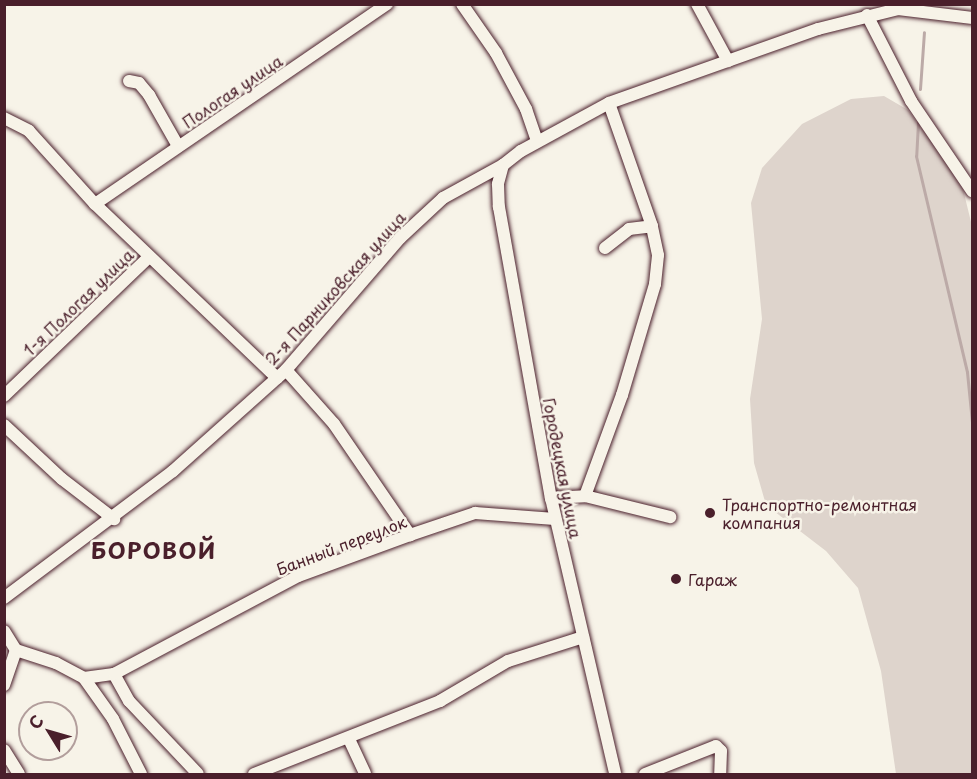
<!DOCTYPE html>
<html>
<head>
<meta charset="utf-8">
<style>
  body { margin:0 }
  #map { position:relative; width:977px; height:779px; overflow:hidden; background:#f7f3e8; font-family:"Playpen Sans",sans-serif }
  div>[style] { position:absolute }
  .green>* { inset:0; background:#ded4cc }
  .stream>* { height:3px; margin:-1.5px; padding:0 1.5px; transform-origin:1.5px; border-radius:1.5px; background:#bcaaa7 }
  .roads { filter:drop-shadow(0 0 2px #4a1f2b) drop-shadow(0 0 2px #4a1f2b) }
  .minor>* { height:12px; margin:-6px; padding:0 6px; transform-origin:6px; border-radius:6px; background:#f7f3e8 }
  .dots>* { width:16px; height:16px; translate:-50% -50%; box-sizing:border-box; border:3px solid #f7f3e8; border-radius:50% }
  span { translate:-50% -50%; white-space:nowrap; text-align:center; line-height:1.15; -webkit-text-stroke:5px #f7f3e8; paint-order:stroke }
  .street-label { font-size:16px; color:#4a1f2b }
  .poi-label { font-size:16px; color:#4a1f2b }
  .left { translate:0 -50%; text-align:left }
  .district-label { font-size:22px; color:#4a1f2b; font-weight:700; letter-spacing:1.5px }
  .frame { position:absolute; inset:0; border:6px solid #4a1f2b; pointer-events:none }
  .north { position:absolute; left:18px; top:701px; width:60px; height:60px; box-sizing:border-box; background:#f7f3e8; border:2px solid #b29e9c; border-radius:50%; rotate:307deg; font-size:16px; font-weight:700; line-height:24px; text-align:center; color:#4a1f2b }
  .north::after { content:''; display:block; margin:auto; width:21px; height:27px; background:#4a1f2b; clip-path:polygon(50% 0,100% 100%,50% 72%,0 100%) }
</style>
</head>
<body>
<div id="map">
  <div class="green">
    <i style="clip-path:polygon(884px 96px,908px 110px,961px 181px,972px 226px,972px 774px,896px 774px,881px 671px,858px 588px,826px 551px,766px 505px,754px 463px,750px 399px,762px 319px,751px 203px,762px 168px,802px 124px,851px 99px)"></i>
  </div>
  <div class="stream">
    <i style="left:920px;top:89px;width:57px;rotate:-86deg"></i>
    <i style="left:918px;top:122px;width:34px;rotate:93deg"></i>
    <i style="left:916px;top:156px;width:222px;rotate:76.7deg"></i>
    <i style="left:967px;top:372px;width:50px;rotate:84.3deg"></i>
  </div>
  <div class="roads">
    <div class="minor">
      <i style="left:462px;top:4px;width:60px;rotate:55.2deg"></i>
      <i style="left:496px;top:53px;width:64px;rotate:61.8deg"></i>
      <i style="left:526px;top:109px;width:34px;rotate:71deg"></i>
      <i style="left:697px;top:4px;width:65px;rotate:61.5deg"></i>
      <i style="left:867px;top:15px;width:97px;rotate:62.9deg"></i>
      <i style="left:911px;top:101px;width:109px;rotate:55.9deg"></i>
      <i style="left:129px;top:81px;width:10px;rotate:11deg"></i>
      <i style="left:139px;top:83px;width:16px;rotate:50deg"></i>
      <i style="left:149px;top:95px;width:59px;rotate:60.4deg"></i>
      <i style="left:4px;top:118px;width:28px;rotate:27deg"></i>
      <i style="left:29px;top:131px;width:98px;rotate:47.9deg"></i>
      <i style="left:95px;top:204px;width:252px;rotate:43.7deg"></i>
      <i style="left:503px;top:165px;width:20px;rotate:105deg"></i>
      <i style="left:498px;top:184px;width:23px;rotate:88deg"></i>
      <i style="left:499px;top:207px;width:296px;rotate:79.9deg"></i>
      <i style="left:551px;top:498px;width:283px;rotate:76.9deg"></i>
      <i style="left:95px;top:204px;width:354px;rotate:-34.4deg"></i>
      <i style="left:605px;top:248px;width:31px;rotate:-38deg"></i>
      <i style="left:629px;top:229px;width:23px;rotate:-7deg"></i>
      <i style="left:286px;top:370px;width:72px;rotate:48.4deg"></i>
      <i style="left:334px;top:424px;width:135px;rotate:55.6deg"></i>
      <i style="left:4px;top:396px;width:201px;rotate:-43.8deg"></i>
      <i style="left:4px;top:425px;width:79px;rotate:43deg"></i>
      <i style="left:62px;top:479px;width:66px;rotate:37.6deg"></i>
      <i style="left:585px;top:496px;width:88px;rotate:13.9deg"></i>
      <i style="left:551px;top:498px;width:34px;rotate:-3deg"></i>
      <i style="left:585px;top:496px;width:108px;rotate:-69.9deg"></i>
      <i style="left:622px;top:395px;width:116px;rotate:-73.4deg"></i>
      <i style="left:655px;top:284px;width:29px;rotate:-84deg"></i>
      <i style="left:658px;top:255px;width:30px;rotate:-102deg"></i>
      <i style="left:652px;top:226px;width:130px;rotate:-109.3deg"></i>
      <i style="left:4px;top:598px;width:211px;rotate:-36.9deg"></i>
      <i style="left:173px;top:471px;width:152px;rotate:-41.8deg"></i>
      <i style="left:286px;top:370px;width:174px;rotate:-49.2deg"></i>
      <i style="left:400px;top:238px;width:59px;rotate:-42.9deg"></i>
      <i style="left:443px;top:198px;width:68px;rotate:-28.8deg"></i>
      <i style="left:503px;top:165px;width:23px;rotate:-38deg"></i>
      <i style="left:521px;top:151px;width:100px;rotate:-28.6deg"></i>
      <i style="left:609px;top:103px;width:222px;rotate:-19.5deg"></i>
      <i style="left:818px;top:29px;width:82px;rotate:-14deg"></i>
      <i style="left:898px;top:9px;width:75px;rotate:6.9deg"></i>
      <i style="left:4px;top:631px;width:22px;rotate:58deg"></i>
      <i style="left:16px;top:650px;width:42px;rotate:18deg"></i>
      <i style="left:56px;top:663px;width:32px;rotate:28deg"></i>
      <i style="left:84px;top:678px;width:50px;rotate:54.7deg"></i>
      <i style="left:113px;top:719px;width:62px;rotate:63deg"></i>
      <i style="left:114px;top:674px;width:31px;rotate:61deg"></i>
      <i style="left:129px;top:701px;width:100px;rotate:46.6deg"></i>
      <i style="left:84px;top:678px;width:30px;rotate:-8deg"></i>
      <i style="left:114px;top:674px;width:208px;rotate:-28deg"></i>
      <i style="left:298px;top:576px;width:119px;rotate:-20.1deg"></i>
      <i style="left:410px;top:535px;width:69px;rotate:-18.7deg"></i>
      <i style="left:475px;top:513px;width:80px;rotate:4.3deg"></i>
      <i style="left:4px;top:685px;width:37px;rotate:-71deg"></i>
      <i style="left:349px;top:739px;width:38px;rotate:65deg"></i>
      <i style="left:4px;top:750px;width:28px;rotate:58deg"></i>
      <i style="left:254px;top:774px;width:200px;rotate:-21.4deg"></i>
      <i style="left:440px;top:701px;width:79px;rotate:-30.5deg"></i>
      <i style="left:508px;top:661px;width:79px;rotate:-17.7deg"></i>
      <i style="left:645px;top:774px;width:76px;rotate:-21.5deg"></i>
      <i style="left:716px;top:746px;width:7px;rotate:45deg"></i>
      <i style="left:721px;top:751px;width:23px;rotate:92deg"></i>
    </div>
  </div>
  <div class="dots">
    <i style="left:710px;top:513px;background:#4a1f2b"></i>
    <i style="left:676px;top:579px;background:#4a1f2b"></i>
  </div>
  <div class="street-label">
    <span style="left:232px;top:91px;rotate:-34deg">Пологая улица</span>
    <span style="left:335px;top:288px;rotate:-48deg">2-я Парниковская улица</span>
    <span style="left:78px;top:302px;rotate:-44deg">1-я Пологая улица</span>
    <span style="left:563px;top:468px;rotate:79deg">Городецкая улица</span>
    <span style="left:341px;top:545px;rotate:-21deg">Банный переулок</span>
  </div>
  <div class="poi-label">
    <span class="left" style="left:722px;top:513px">Транспортно-ремонтная<br>компания</span>
    <span class="left" style="left:688px;top:579px">Гараж</span>
  </div>
  <div class="district-label">
    <span style="left:154px;top:550px">БОРОВОЙ</span>
  </div>
  <div class="frame"></div>
  <div class="north">С</div>
</div>
</body>
</html>
